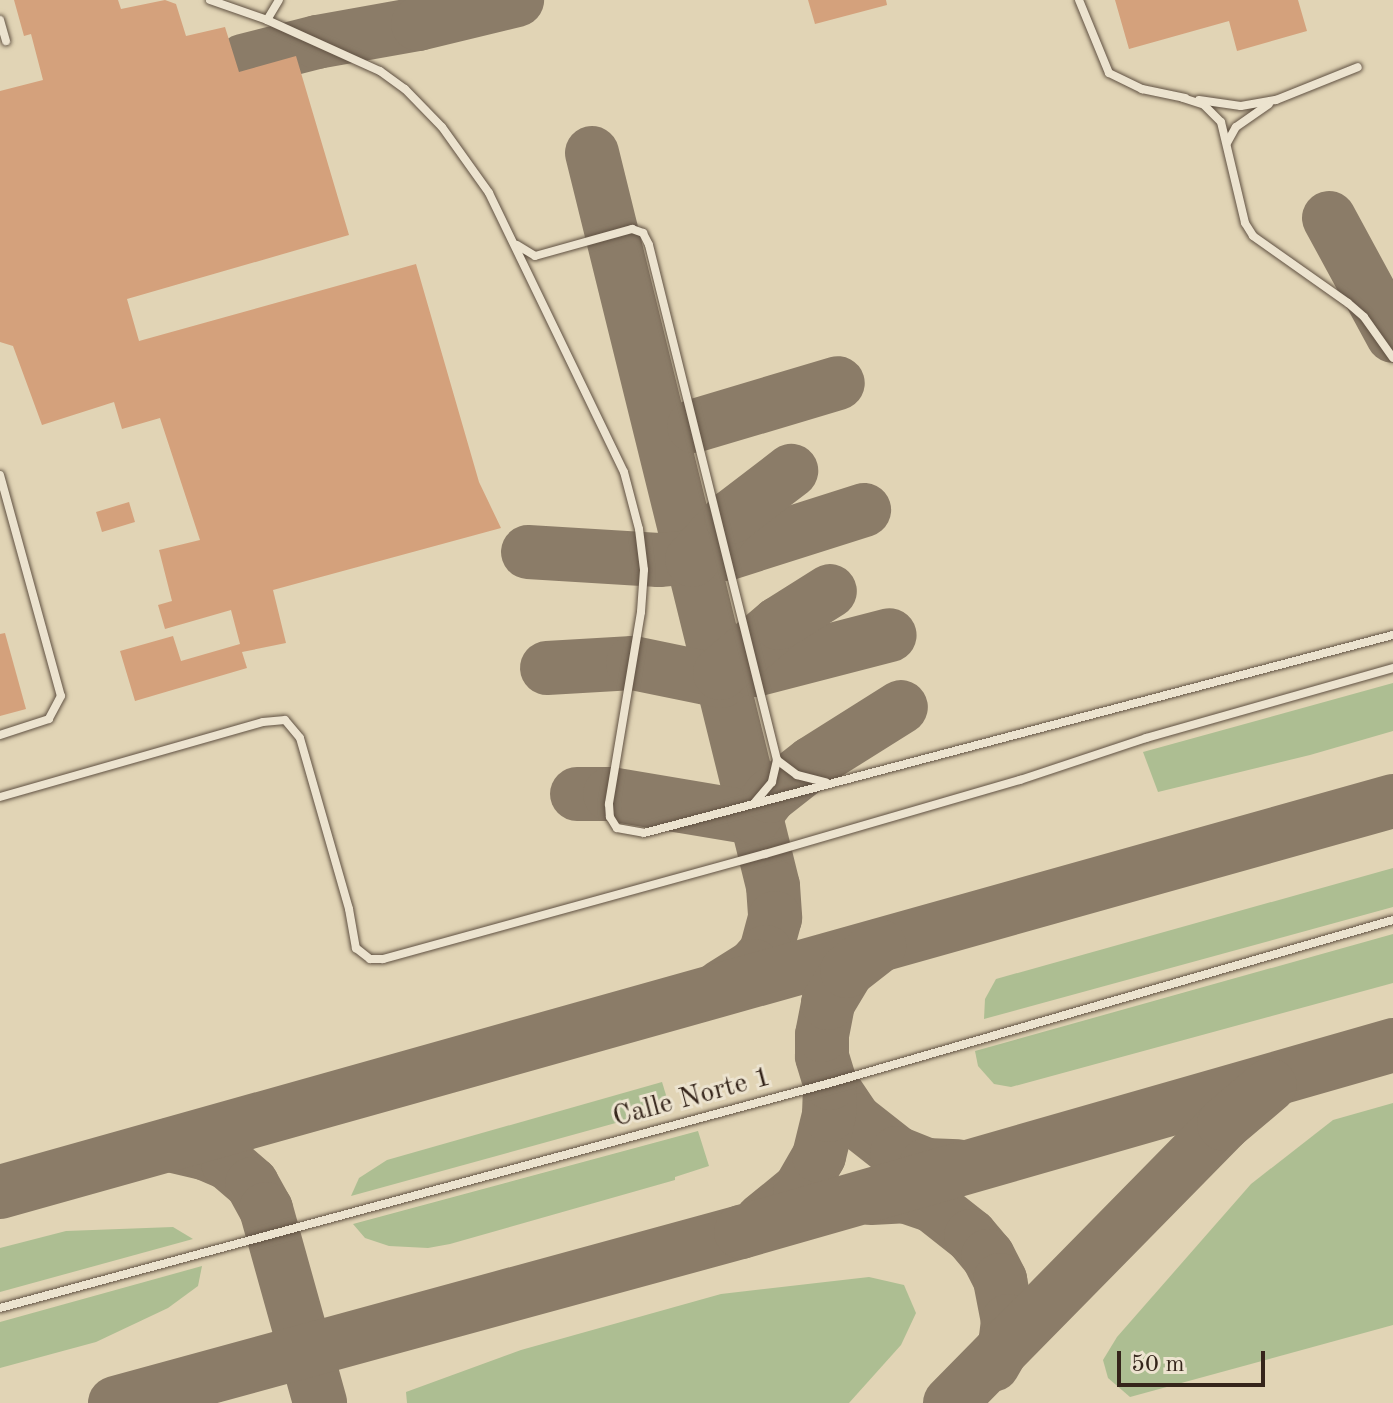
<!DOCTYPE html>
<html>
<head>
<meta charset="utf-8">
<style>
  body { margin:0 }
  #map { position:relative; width:1393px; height:1403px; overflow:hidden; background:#e1d4b5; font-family:"Old Standard TT",serif }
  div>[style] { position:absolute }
  .green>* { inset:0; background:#adbe92 }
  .taxiway>* { height:54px; margin:-27px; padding:0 27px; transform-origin:27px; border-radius:27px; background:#8b7c68 }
  .building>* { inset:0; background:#d4a17c }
  .roads { filter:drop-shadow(0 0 2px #605142) drop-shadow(0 0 2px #605142) }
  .service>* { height:8px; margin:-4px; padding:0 4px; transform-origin:4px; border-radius:4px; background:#ece3cf }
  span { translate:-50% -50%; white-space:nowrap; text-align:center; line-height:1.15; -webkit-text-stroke:6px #ece3cf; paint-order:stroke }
  .street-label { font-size:28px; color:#35251b }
  .scale { position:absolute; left:1117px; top:1351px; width:148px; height:36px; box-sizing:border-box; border:4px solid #35251b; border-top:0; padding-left:10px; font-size:24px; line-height:28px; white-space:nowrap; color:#35251b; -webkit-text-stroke:6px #ece3cf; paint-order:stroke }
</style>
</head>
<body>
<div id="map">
  <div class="green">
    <i style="clip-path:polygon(1393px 683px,1393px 731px,1310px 755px,1158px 792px,1143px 752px)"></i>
    <i style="clip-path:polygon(1393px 868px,1393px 907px,984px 1019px,985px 999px,996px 979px)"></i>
    <i style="clip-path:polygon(1393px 934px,1393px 983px,1011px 1087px,994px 1084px,978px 1066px,975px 1051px)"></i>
    <i style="clip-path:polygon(662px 1082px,670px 1108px,351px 1196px,359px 1178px,387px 1160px)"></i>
    <i style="clip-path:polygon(1393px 1103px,1393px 1325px,1130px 1397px,1108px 1378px,1103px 1360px,1117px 1337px,1251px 1184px,1333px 1120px)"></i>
    <i style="clip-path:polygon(698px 1131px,709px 1166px,675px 1177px,675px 1180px,450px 1244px,428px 1248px,389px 1246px,365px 1238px,353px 1224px)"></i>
    <i style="clip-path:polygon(173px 1227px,193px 1239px,0 1292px,0 1248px,66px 1231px)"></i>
    <i style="clip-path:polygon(202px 1266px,198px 1286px,168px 1308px,96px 1342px,0 1368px,0 1322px)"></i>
    <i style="clip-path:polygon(869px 1277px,904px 1285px,916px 1313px,901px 1345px,849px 1403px,407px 1403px,406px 1392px,521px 1350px,721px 1294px)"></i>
  </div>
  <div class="taxiway">
    <i style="left:243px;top:61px;width:76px;rotate:-14.4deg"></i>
    <i style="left:317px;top:42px;width:103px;rotate:-10.1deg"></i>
    <i style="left:418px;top:24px;width:102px;rotate:-13.6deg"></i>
    <i style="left:592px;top:153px;width:755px;rotate:76.13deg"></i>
    <i style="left:773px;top:886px;width:32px;rotate:86deg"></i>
    <i style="left:775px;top:918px;width:35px;rotate:105deg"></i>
    <i style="left:766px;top:952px;width:18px;rotate:131deg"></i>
    <i style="left:754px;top:966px;width:39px;rotate:148deg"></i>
    <i style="left:1329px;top:218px;width:134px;rotate:61.5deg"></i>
    <i style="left:694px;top:426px;width:150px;rotate:-16.6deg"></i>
    <i style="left:528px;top:552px;width:131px;rotate:3.5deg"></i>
    <i style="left:659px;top:560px;width:32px;rotate:-5deg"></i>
    <i style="left:726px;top:554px;width:145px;rotate:-17.7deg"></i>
    <i style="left:692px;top:560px;width:58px;rotate:-47.8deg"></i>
    <i style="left:731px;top:517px;width:76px;rotate:-37.5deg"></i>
    <i style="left:547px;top:668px;width:86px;rotate:-3.3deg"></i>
    <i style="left:633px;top:663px;width:90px;rotate:11.6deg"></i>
    <i style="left:755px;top:670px;width:139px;rotate:-14.5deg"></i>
    <i style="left:720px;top:673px;width:77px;rotate:-40.3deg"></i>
    <i style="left:779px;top:623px;width:60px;rotate:-32.1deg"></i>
    <i style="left:577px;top:794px;width:33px"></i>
    <i style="left:610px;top:794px;width:146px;rotate:9.5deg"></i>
    <i style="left:754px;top:817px;width:26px;rotate:-53deg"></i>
    <i style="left:770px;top:796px;width:53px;rotate:-38.2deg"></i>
    <i style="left:812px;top:763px;width:105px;rotate:-32.2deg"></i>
    <i style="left:830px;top:1083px;width:45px;rotate:56deg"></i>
    <i style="left:855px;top:1120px;width:53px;rotate:38.2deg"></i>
    <i style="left:897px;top:1153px;width:31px;rotate:22deg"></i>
    <i style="left:926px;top:1165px;width:32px;rotate:2deg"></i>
    <i style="left:169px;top:1145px;width:36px;rotate:13deg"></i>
    <i style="left:204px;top:1153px;width:26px;rotate:23deg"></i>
    <i style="left:228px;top:1163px;width:32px;rotate:41deg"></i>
    <i style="left:252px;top:1184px;width:29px;rotate:61deg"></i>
    <i style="left:266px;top:1209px;width:201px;rotate:74.4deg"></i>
    <i style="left:0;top:1192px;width:1447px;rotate:-15.68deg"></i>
    <i style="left:871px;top:1198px;width:33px;rotate:-3deg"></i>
    <i style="left:904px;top:1196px;width:31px;rotate:19deg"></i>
    <i style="left:933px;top:1206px;width:48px;rotate:38.3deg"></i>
    <i style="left:971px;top:1236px;width:26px;rotate:50deg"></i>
    <i style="left:988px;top:1256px;width:27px;rotate:63deg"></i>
    <i style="left:1000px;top:1280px;width:42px;rotate:79deg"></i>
    <i style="left:1008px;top:1321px;width:23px;rotate:97deg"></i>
    <i style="left:1005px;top:1344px;width:24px;rotate:120deg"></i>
    <i style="left:762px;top:1220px;width:49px;rotate:-39.2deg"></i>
    <i style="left:800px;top:1189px;width:38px;rotate:-60deg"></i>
    <i style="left:819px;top:1156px;width:42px;rotate:-76.3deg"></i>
    <i style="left:829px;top:1115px;width:32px;rotate:-88deg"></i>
    <i style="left:830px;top:1083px;width:28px;rotate:-107deg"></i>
    <i style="left:822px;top:1056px;width:21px;rotate:-90deg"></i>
    <i style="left:822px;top:1035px;width:33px;rotate:-79deg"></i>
    <i style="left:828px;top:1003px;width:37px;rotate:-59deg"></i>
    <i style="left:847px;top:971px;width:41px;rotate:-38deg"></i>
    <i style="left:115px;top:1403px;width:649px;rotate:-15.28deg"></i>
    <i style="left:741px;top:1232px;width:678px;rotate:-16deg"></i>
    <i style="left:950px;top:1403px;width:391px;rotate:-45.5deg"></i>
    <i style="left:1224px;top:1124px;width:60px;rotate:-40.3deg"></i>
  </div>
  <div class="building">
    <i style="clip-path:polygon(14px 0,118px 0,121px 9px,165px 0,176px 4px,186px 36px,225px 27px,239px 72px,296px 56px,349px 235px,127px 299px,139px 341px,416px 264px,479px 482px,501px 528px,273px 590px,286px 643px,242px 652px,247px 668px,135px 701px,120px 651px,173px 636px,181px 661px,240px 644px,231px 610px,165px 629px,158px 605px,172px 601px,159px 550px,200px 540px,160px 418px,122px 429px,114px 402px,42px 425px,13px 346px,0 342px,0 91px,43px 80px,31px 34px,24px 36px)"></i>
    <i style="clip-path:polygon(808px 0,886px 0,887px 5px,815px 24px)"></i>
    <i style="clip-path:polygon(1115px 0,1298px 0,1307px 31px,1237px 51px,1229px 21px,1129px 49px)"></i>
    <i style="clip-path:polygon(129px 502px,135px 522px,102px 532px,96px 512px)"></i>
    <i style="clip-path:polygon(5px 633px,26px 709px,0 716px,0 634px)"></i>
  </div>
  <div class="roads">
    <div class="service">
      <i style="left:210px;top:0;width:60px;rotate:19.3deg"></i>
      <i style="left:267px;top:20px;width:124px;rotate:24.3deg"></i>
      <i style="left:380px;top:71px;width:31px;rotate:36deg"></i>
      <i style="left:405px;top:89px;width:53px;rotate:45.8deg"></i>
      <i style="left:442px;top:127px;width:81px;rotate:54.5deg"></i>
      <i style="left:489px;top:193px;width:310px;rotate:64.2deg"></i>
      <i style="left:624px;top:472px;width:59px;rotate:75.3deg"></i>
      <i style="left:639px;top:529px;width:41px;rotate:83deg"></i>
      <i style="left:644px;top:570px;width:42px;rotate:94.1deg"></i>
      <i style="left:641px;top:612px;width:195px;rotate:99.5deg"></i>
      <i style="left:609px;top:804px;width:13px;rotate:86deg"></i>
      <i style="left:610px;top:817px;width:13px;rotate:58deg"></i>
      <i style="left:617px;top:828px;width:27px;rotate:10deg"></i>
      <i style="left:644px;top:833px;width:775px;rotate:-14.81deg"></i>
      <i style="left:1079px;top:0;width:79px;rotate:67.7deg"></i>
      <i style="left:1109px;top:73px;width:37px;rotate:26deg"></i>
      <i style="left:1142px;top:89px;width:44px;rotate:11.8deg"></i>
      <i style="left:0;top:20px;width:22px;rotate:74deg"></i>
      <i style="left:267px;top:20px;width:23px;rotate:-59deg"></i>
      <i style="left:1183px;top:98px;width:22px;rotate:18deg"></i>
      <i style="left:1204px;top:105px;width:24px;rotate:45deg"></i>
      <i style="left:1221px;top:122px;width:104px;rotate:76.6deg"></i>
      <i style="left:1245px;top:223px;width:15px;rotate:58deg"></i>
      <i style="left:1253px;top:236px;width:116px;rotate:35.2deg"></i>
      <i style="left:1348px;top:303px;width:21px;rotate:41deg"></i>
      <i style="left:1364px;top:317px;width:50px;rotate:54.7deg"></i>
      <i style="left:1199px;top:100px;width:42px;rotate:8.1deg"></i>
      <i style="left:1241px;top:106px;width:36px;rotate:-10deg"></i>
      <i style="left:1276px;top:100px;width:88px;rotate:-21.9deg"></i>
      <i style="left:1227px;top:143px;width:18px;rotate:-61deg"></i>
      <i style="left:1236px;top:127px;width:40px;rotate:-34.9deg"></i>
      <i style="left:517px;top:245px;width:21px;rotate:31deg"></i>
      <i style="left:535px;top:256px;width:101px;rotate:-15.6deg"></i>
      <i style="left:632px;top:229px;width:12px;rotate:20deg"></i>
      <i style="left:643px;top:233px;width:13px;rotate:63deg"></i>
      <i style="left:649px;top:245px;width:531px;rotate:76.04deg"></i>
      <i style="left:777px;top:760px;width:23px;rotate:103deg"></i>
      <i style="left:772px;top:782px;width:26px;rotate:130deg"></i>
      <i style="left:0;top:475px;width:229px;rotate:74.6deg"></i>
      <i style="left:61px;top:696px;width:26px;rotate:118deg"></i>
      <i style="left:49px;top:719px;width:52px;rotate:161.9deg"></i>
      <i style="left:777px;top:760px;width:25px;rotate:37deg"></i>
      <i style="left:797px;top:775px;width:30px;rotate:14deg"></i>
      <i style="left:0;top:797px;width:273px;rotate:-15.9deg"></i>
      <i style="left:263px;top:722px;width:22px;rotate:-5deg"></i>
      <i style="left:285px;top:720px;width:23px;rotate:50deg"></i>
      <i style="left:300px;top:738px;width:178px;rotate:74deg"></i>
      <i style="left:349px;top:909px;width:40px;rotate:80deg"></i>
      <i style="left:356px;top:948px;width:18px;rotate:38deg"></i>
      <i style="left:370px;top:959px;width:13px"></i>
      <i style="left:383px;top:959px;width:396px;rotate:-15.4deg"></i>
      <i style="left:765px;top:854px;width:266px;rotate:-16.2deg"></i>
      <i style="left:1020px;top:780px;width:133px;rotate:-18.4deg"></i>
      <i style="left:1146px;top:738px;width:257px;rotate:-15.8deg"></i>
      <i style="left:0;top:1308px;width:860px;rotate:-15.17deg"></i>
      <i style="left:830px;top:1083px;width:586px;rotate:-16.15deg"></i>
    </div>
  </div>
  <div class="street-label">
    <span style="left:692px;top:1098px;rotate:-15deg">Calle Norte 1</span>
  </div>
  <div class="scale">50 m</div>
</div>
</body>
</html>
